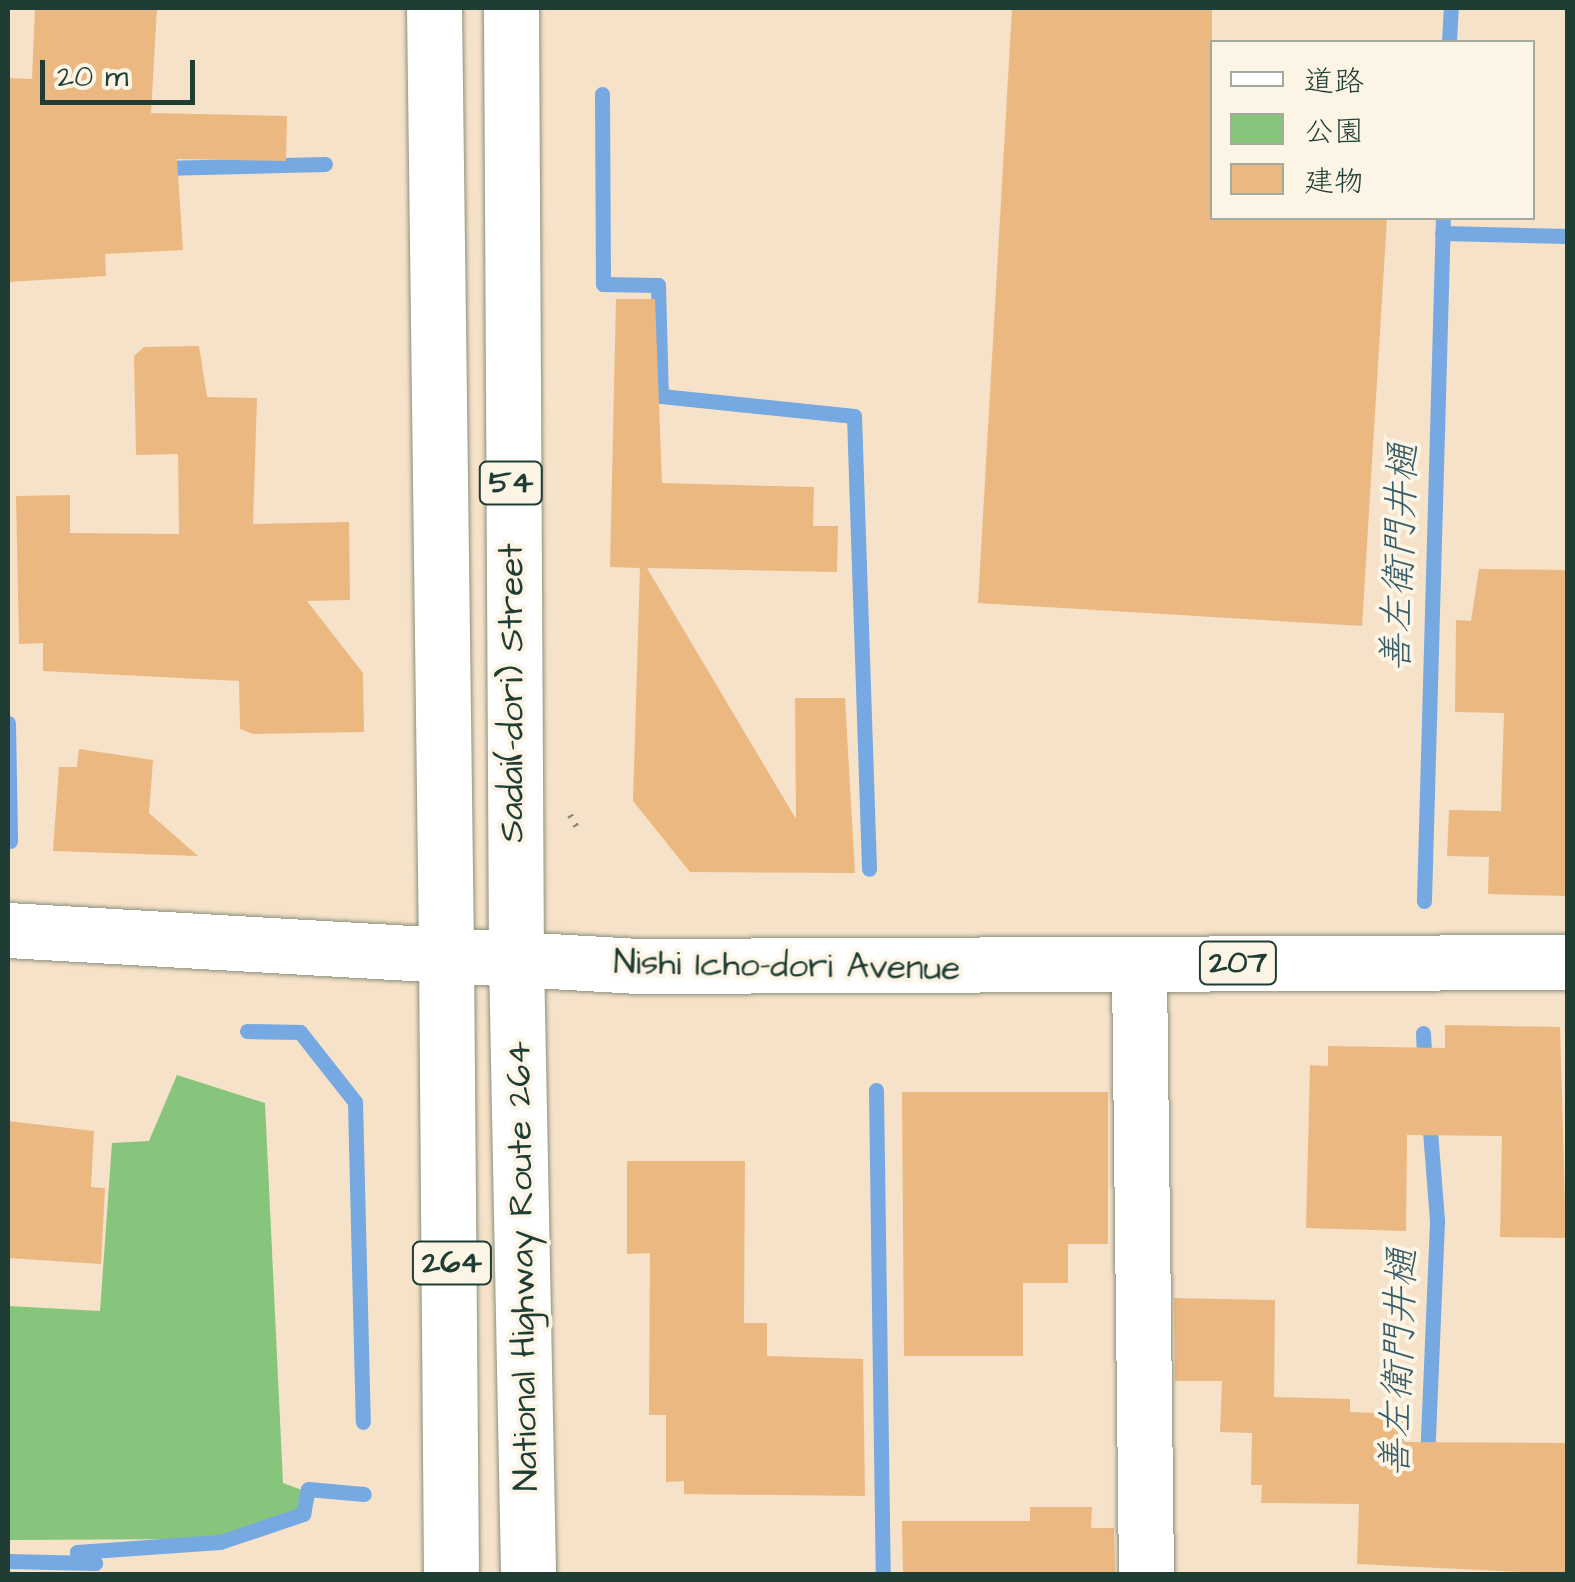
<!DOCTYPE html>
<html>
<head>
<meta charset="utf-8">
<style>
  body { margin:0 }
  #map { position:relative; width:1575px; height:1582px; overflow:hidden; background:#f6e2c8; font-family:"Architects Daughter","Klee One",sans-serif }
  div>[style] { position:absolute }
  .green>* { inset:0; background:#87c57c }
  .stream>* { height:15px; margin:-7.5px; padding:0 7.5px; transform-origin:7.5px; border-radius:7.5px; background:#76a8e1 }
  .building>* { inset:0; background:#ecb882 }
  .path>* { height:6px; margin-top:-3px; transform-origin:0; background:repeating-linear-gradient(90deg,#8a907e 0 2.5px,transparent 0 10.5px) }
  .roads { filter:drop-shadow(0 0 2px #8a907e) drop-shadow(0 0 2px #8a907e) }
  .minor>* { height:55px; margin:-27.5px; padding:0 27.5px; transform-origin:27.5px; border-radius:27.5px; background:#fff }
  .primary>* { height:55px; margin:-27.5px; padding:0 27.5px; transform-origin:27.5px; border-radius:27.5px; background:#fff }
  .trunk>* { height:55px; margin:-27.5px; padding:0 27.5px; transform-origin:27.5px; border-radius:27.5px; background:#fff }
  span { translate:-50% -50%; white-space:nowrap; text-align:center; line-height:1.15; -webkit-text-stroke:8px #fcf5e5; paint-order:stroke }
  .shield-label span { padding:2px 8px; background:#fcf5e5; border:2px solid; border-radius:8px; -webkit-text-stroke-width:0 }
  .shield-label { font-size:32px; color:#1f3d34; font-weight:700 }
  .street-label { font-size:35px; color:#1f3d34 }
  .water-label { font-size:38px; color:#395d68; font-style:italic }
  .frame { position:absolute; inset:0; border:10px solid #1f3d34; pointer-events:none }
  .legend { position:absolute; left:1210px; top:40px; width:325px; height:180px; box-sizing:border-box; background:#fcf5e5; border:2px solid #a4ab9e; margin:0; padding:12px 18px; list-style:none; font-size:30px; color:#1f3d34 }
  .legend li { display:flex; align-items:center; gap:20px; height:50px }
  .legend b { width:50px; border:2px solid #a4ab9e }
  .scale { position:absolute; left:40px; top:60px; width:155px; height:45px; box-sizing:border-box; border:5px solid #1f3d34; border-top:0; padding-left:12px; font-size:30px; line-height:35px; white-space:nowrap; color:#1f3d34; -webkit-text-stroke:8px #fcf5e5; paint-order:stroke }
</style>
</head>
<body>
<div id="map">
  <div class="green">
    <i style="clip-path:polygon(177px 1075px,265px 1103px,283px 1483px,310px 1493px,307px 1514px,206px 1539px,8px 1540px,8px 1306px,100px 1311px,112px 1143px,149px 1141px)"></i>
  </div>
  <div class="stream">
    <i style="left:1449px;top:42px;width:34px;rotate:-87deg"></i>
    <i style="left:602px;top:94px;width:190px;rotate:89.7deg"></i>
    <i style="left:603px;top:284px;width:55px;rotate:1deg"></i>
    <i style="left:658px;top:285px;width:111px;rotate:88.5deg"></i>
    <i style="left:661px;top:396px;width:194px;rotate:5.9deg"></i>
    <i style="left:854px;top:416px;width:453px;rotate:88.1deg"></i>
    <i style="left:159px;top:168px;width:166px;rotate:-1.4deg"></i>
    <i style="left:1442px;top:233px;width:126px;rotate:1.4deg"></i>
    <i style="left:8px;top:723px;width:118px;rotate:89deg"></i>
    <i style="left:1424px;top:901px;width:683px;rotate:-88.41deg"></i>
    <i style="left:247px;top:1031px;width:53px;rotate:1.1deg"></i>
    <i style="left:300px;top:1032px;width:89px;rotate:51.8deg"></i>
    <i style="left:355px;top:1102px;width:320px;rotate:88.6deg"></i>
    <i style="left:1423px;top:1033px;width:33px;rotate:87deg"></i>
    <i style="left:876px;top:1090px;width:484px;rotate:89.2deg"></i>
    <i style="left:1427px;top:1461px;width:241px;rotate:-87.6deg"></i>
    <i style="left:1437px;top:1220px;width:101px;rotate:-94.5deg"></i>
    <i style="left:8px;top:1561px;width:87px;rotate:1.3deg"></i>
    <i style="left:95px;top:1563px;width:21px;rotate:-149deg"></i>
    <i style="left:77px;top:1552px;width:143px;rotate:-4deg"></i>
    <i style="left:220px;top:1542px;width:88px;rotate:-18.6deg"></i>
    <i style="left:303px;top:1514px;width:25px;rotate:-79deg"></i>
    <i style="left:308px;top:1489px;width:56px;rotate:5.1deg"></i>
  </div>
  <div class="building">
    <i style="clip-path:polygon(35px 8px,157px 8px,151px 113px,287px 116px,286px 161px,177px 159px,183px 250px,105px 254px,106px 276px,8px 282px,8px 78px,32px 79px)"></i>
    <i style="clip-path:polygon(1012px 8px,1212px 8px,1212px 218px,1387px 218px,1362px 626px,978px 603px)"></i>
    <i style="clip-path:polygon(616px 299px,655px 299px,662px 483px,814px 487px,813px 526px,838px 526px,837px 572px,647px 568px,796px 819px,795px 698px,845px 698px,855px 873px,690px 872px,633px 801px,640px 568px,610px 567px)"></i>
    <i style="clip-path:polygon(199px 346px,207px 397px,257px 398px,253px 524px,349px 522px,350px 600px,307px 601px,363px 673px,364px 732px,253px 734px,240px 729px,239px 681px,43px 671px,43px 643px,19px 644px,16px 496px,70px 495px,70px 533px,179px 534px,178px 454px,136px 455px,134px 356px,144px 347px)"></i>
    <i style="clip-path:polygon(1479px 569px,1568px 570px,1568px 896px,1488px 894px,1489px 857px,1447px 856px,1449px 810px,1501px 811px,1504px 713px,1455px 712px,1456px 620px,1471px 621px)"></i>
    <i style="clip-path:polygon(79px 749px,153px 760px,149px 813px,198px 856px,53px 851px,59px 767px,77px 767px)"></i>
    <i style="clip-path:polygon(1445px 1025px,1560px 1027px,1566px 1238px,1500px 1237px,1502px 1136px,1407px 1135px,1406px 1231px,1306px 1228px,1310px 1065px,1328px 1066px,1328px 1046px,1445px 1048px)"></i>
    <i style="clip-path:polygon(902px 1092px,1108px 1092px,1108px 1244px,1068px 1244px,1068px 1283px,1023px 1283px,1023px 1356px,904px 1356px)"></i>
    <i style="clip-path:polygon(8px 1121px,94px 1131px,91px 1187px,105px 1188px,101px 1264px,8px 1258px)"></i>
    <i style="clip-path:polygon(627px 1161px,745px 1161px,744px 1323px,767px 1323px,767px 1356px,863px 1359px,865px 1496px,684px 1494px,684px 1481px,666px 1482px,666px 1415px,649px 1415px,650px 1253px,627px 1254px)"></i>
    <i style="clip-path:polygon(1174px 1298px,1275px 1300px,1274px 1397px,1350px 1399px,1350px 1412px,1405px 1414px,1404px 1442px,1568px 1443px,1565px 1574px,1357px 1564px,1359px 1504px,1261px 1503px,1262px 1485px,1251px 1485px,1252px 1433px,1220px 1432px,1222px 1381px,1175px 1381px)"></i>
    <i style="clip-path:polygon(1030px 1507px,1092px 1507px,1091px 1528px,1114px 1528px,1115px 1574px,903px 1574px,902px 1521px,1030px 1521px)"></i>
  </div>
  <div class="path">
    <i style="left:570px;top:815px;width:18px;rotate:61deg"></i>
  </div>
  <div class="roads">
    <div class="minor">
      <i style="left:1139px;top:968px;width:606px;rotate:89.34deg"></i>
    </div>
    <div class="primary">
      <i style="left:434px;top:8px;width:944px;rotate:89.27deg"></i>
      <i style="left:511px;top:8px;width:950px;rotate:89.7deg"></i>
    </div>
    <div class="trunk">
      <i style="left:8px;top:930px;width:632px;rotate:3.27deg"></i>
      <i style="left:639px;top:966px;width:929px;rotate:-0.25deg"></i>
      <i style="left:446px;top:952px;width:622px;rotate:89.54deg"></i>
      <i style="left:516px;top:958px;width:616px;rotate:88.88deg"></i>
    </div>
  </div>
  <div class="shield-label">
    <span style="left:511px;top:483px">54</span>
    <span style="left:1238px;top:963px">207</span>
    <span style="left:452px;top:1263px">264</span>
  </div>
  <div class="street-label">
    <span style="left:512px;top:693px;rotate:-90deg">Sadai(-dori) Street</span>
    <span style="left:787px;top:966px;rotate:1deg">Nishi Icho-dori Avenue</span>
    <span style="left:523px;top:1266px;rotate:-91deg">National Highway Route 264</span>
  </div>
  <div class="water-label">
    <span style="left:1401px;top:558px;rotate:-88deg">善左衛門井樋</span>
    <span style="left:1400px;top:1363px;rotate:-88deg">善左衛門井樋</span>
  </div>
  <div class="frame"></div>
  <ul class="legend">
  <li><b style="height:12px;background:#fff"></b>道路</li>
  <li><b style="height:28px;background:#87c57c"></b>公園</li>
  <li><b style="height:28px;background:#ecb882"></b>建物</li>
  </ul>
  <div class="scale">20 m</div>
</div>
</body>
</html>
